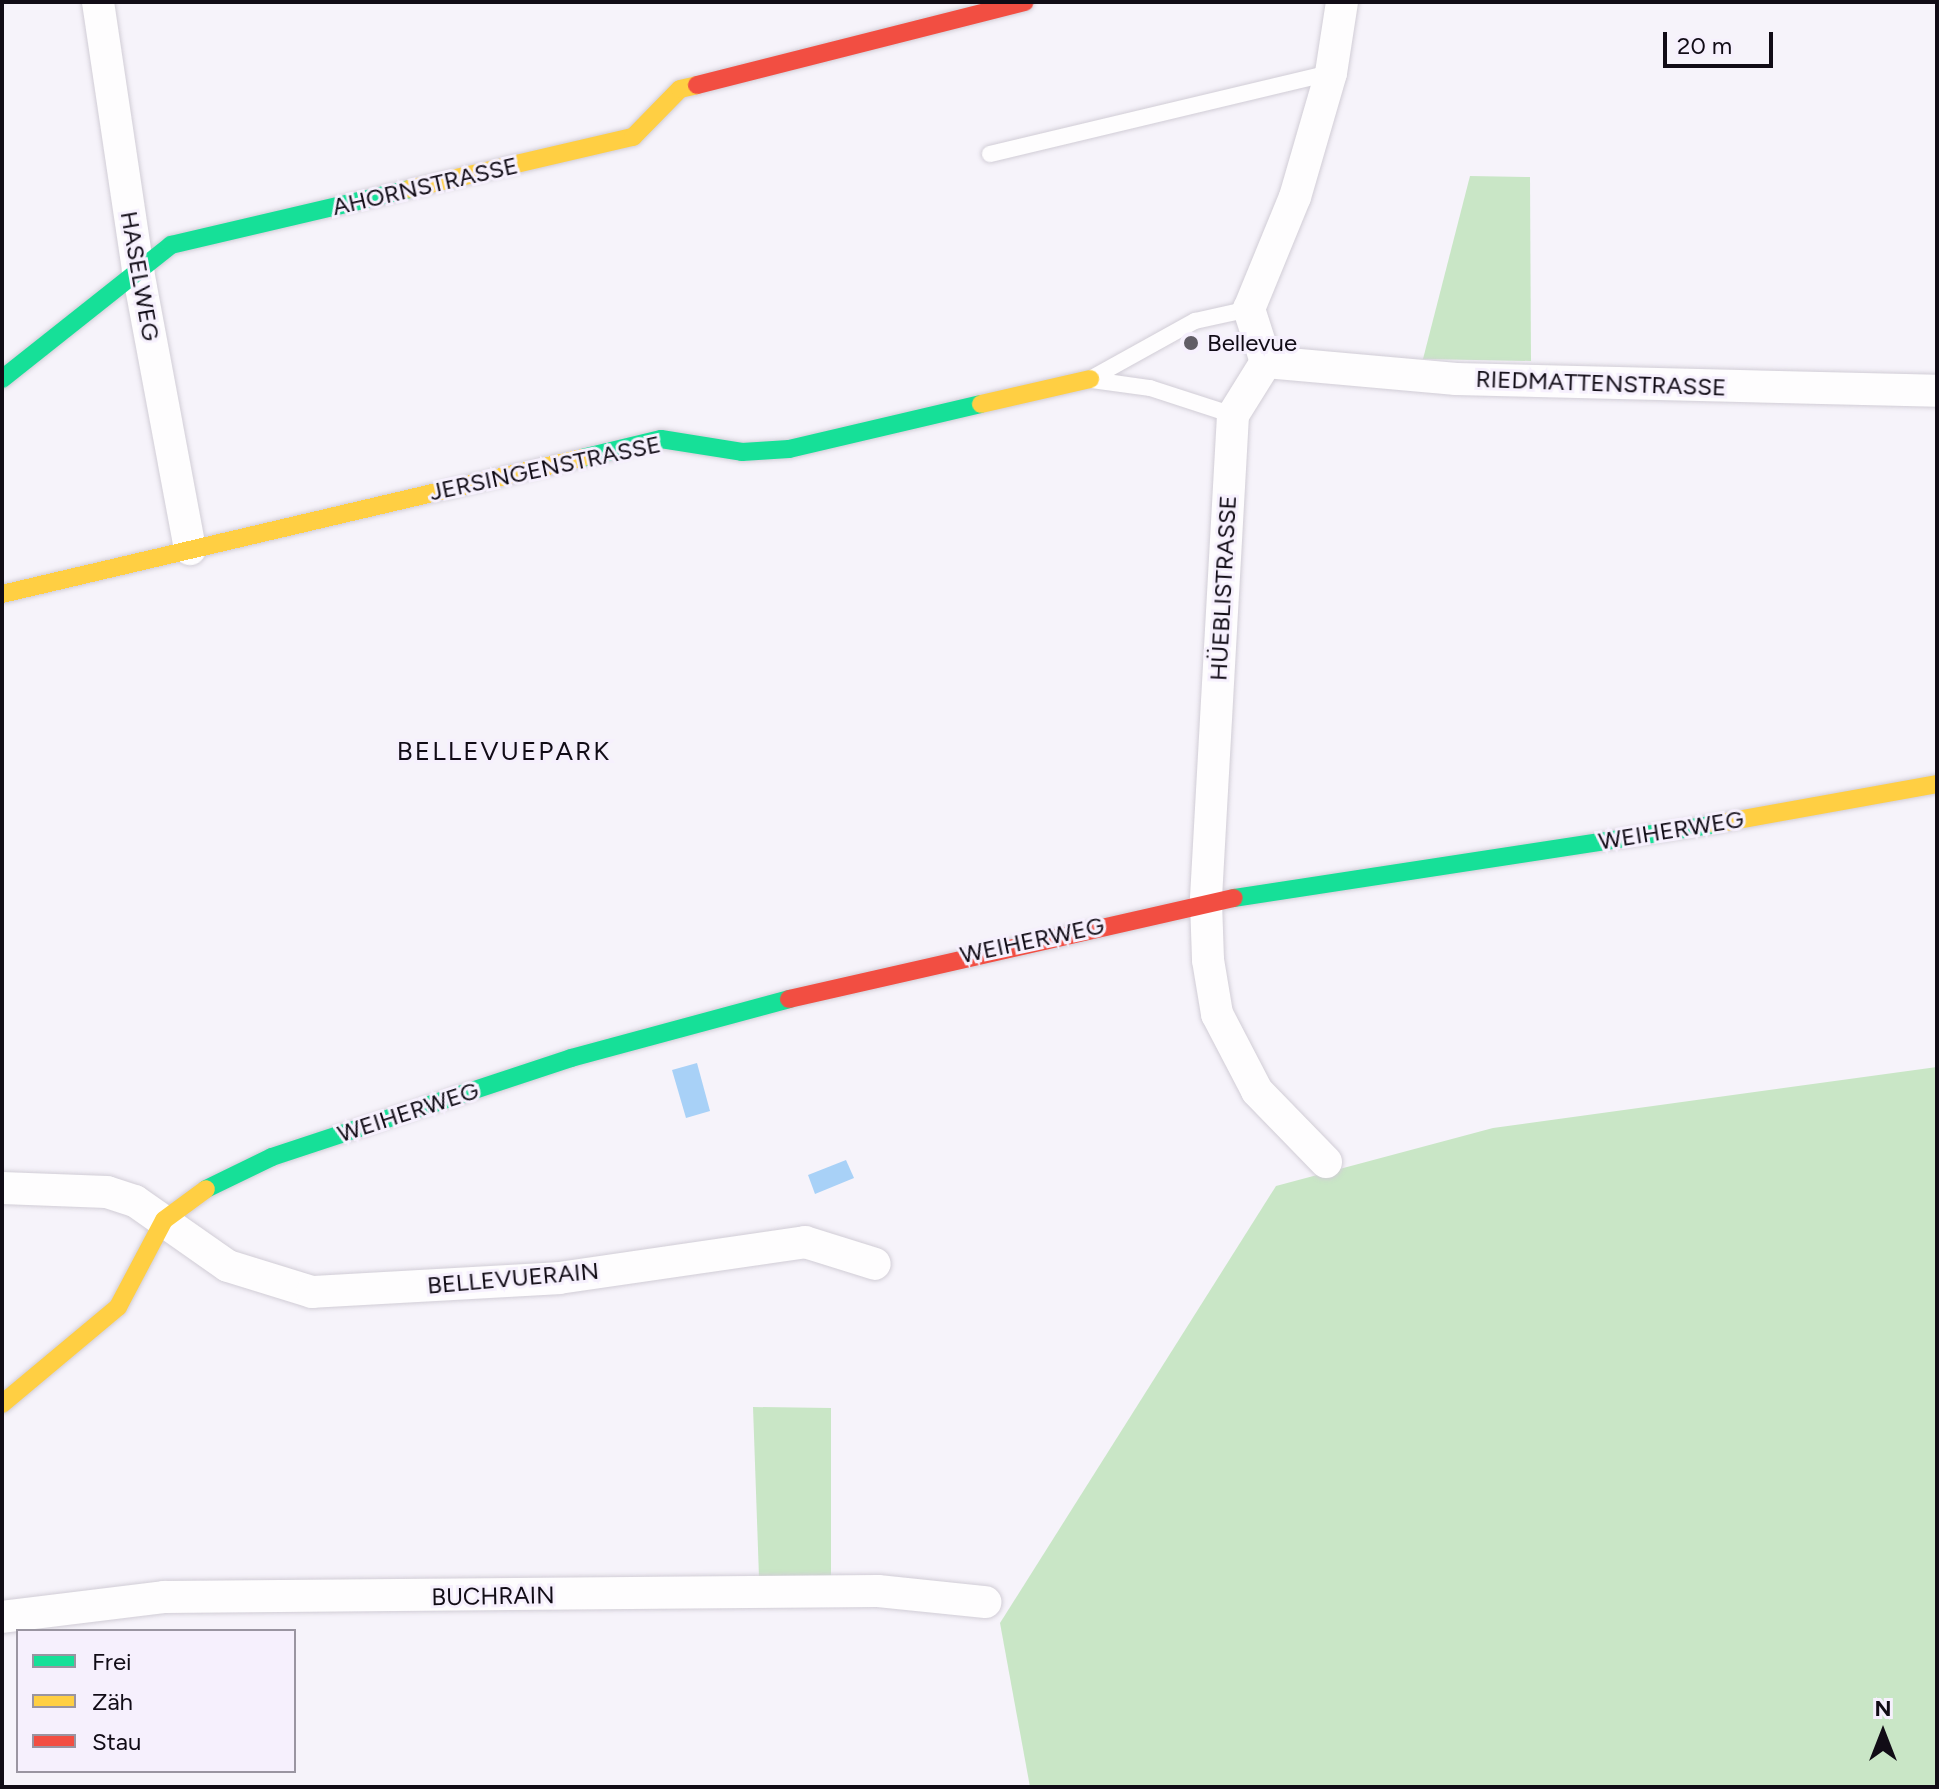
<!DOCTYPE html>
<html>
<head>
<meta charset="utf-8">
<style>
  body { margin:0 }
  #map { position:relative; width:1939px; height:1789px; overflow:hidden; background:#f6f3fa; font-family:Figtree,sans-serif }
  div>[style] { position:absolute }
  .green>* { inset:0; background:#c9e6c6 }
  .water>* { inset:0; background:#a8d1f7 }
  .roads { filter:drop-shadow(0 0 2px #d1cdd6) drop-shadow(0 0 2px #d1cdd6) }
  .lane>* { height:16px; margin:-8px; padding:0 8px; transform-origin:8px; border-radius:8px; background:#fefdfe }
  .street>* { height:32px; margin:-16px; padding:0 16px; transform-origin:16px; border-radius:16px; background:#fefdfe }
  .fast>* { height:18px; margin:-9px; padding:0 9px; transform-origin:9px; border-radius:9px; background:#16e098 }
  .slow>* { height:18px; margin:-9px; padding:0 9px; transform-origin:9px; border-radius:9px; background:#ffcf43 }
  .jam>* { height:18px; margin:-9px; padding:0 9px; transform-origin:9px; border-radius:9px; background:#f24e42 }
  .dots>* { width:22px; height:22px; translate:-50% -50%; box-sizing:border-box; border:4px solid #f6f0fd; border-radius:50% }
  span { translate:-50% -50%; white-space:nowrap; text-align:center; line-height:1.15; -webkit-text-stroke:6px #f6f0fd; paint-order:stroke }
  .street-label { font-size:24px; color:#110c16 }
  .poi-label { font-size:24px; color:#110c16 }
  .left { translate:0 -50%; text-align:left }
  .neighbourhood-label { font-size:26px; color:#110c16; letter-spacing:2px }
  .frame { position:absolute; inset:0; border:4px solid #110c16; pointer-events:none }
  .legend { position:absolute; left:16px; top:1629px; width:280px; height:144px; box-sizing:border-box; background:#f6f0fd; border:2px solid #9a95a1; margin:0; padding:10px 14px; list-style:none; font-size:24px; color:#110c16 }
  .legend li { display:flex; align-items:center; gap:16px; height:40px }
  .legend b { width:40px; border:2px solid #9a95a1 }
  .north { position:absolute; left:1843px; top:1693px; width:80px; height:80px; -webkit-text-stroke:6px #f6f0fd; paint-order:stroke; rotate:0deg; font-size:22px; font-weight:700; line-height:32px; text-align:center; color:#110c16 }
  .north::after { content:''; display:block; margin:auto; width:28px; height:36px; background:#110c16; clip-path:polygon(50% 0,100% 100%,50% 72%,0 100%) }
  .scale { position:absolute; left:1663px; top:32px; width:110px; height:36px; box-sizing:border-box; border:4px solid #110c16; border-top:0; padding-left:10px; font-size:24px; line-height:28px; white-space:nowrap; color:#110c16; -webkit-text-stroke:6px #f6f0fd; paint-order:stroke }
</style>
</head>
<body>
<div id="map">
  <div class="green">
    <i style="clip-path:polygon(1470px 176px,1530px 177px,1531px 361px,1423px 359px)"></i>
    <i style="clip-path:polygon(1937px 1067px,1937px 1787px,1030px 1787px,1000px 1623px,1276px 1186px,1493px 1128px)"></i>
    <i style="clip-path:polygon(753px 1407px,831px 1408px,831px 1579px,759px 1577px)"></i>
  </div>
  <div class="water">
    <i style="clip-path:polygon(697px 1063px,710px 1111px,686px 1118px,672px 1070px)"></i>
    <i style="clip-path:polygon(846px 1160px,854px 1178px,815px 1194px,808px 1175px)"></i>
  </div>
  <div class="roads">
    <div class="lane">
      <i style="left:990px;top:154px;width:350px;rotate:-13.4deg"></i>
      <i style="left:1092px;top:378px;width:118px;rotate:-29deg"></i>
      <i style="left:1195px;top:321px;width:55px;rotate:-12.5deg"></i>
      <i style="left:1092px;top:380px;width:59px;rotate:7.9deg"></i>
      <i style="left:1150px;top:388px;width:87px;rotate:18deg"></i>
    </div>
    <div class="street">
      <i style="left:98px;top:2px;width:272px;rotate:81.5deg"></i>
      <i style="left:138px;top:271px;width:283px;rotate:79.4deg"></i>
      <i style="left:1266px;top:362px;width:62px;rotate:121.9deg"></i>
      <i style="left:1233px;top:415px;width:488px;rotate:93.2deg"></i>
      <i style="left:1206px;top:902px;width:58px;rotate:88deg"></i>
      <i style="left:1208px;top:960px;width:55px;rotate:80.5deg"></i>
      <i style="left:1217px;top:1014px;width:87px;rotate:62.5deg"></i>
      <i style="left:1257px;top:1091px;width:99px;rotate:45.8deg"></i>
      <i style="left:1266px;top:362px;width:191px;rotate:5.1deg"></i>
      <i style="left:1456px;top:379px;width:481px;rotate:1.4deg"></i>
      <i style="left:1266px;top:362px;width:56px;rotate:-107.8deg"></i>
      <i style="left:1249px;top:309px;width:121px;rotate:-67.7deg"></i>
      <i style="left:1295px;top:197px;width:129px;rotate:-73.8deg"></i>
      <i style="left:1331px;top:73px;width:72px;rotate:-81.2deg"></i>
      <i style="left:2px;top:1188px;width:105px;rotate:2.2deg"></i>
      <i style="left:107px;top:1192px;width:29px;rotate:18deg"></i>
      <i style="left:135px;top:1201px;width:113px;rotate:35deg"></i>
      <i style="left:228px;top:1266px;width:88px;rotate:17.2deg"></i>
      <i style="left:312px;top:1292px;width:247px;rotate:-3.2deg"></i>
      <i style="left:559px;top:1278px;width:249px;rotate:-8.3deg"></i>
      <i style="left:805px;top:1242px;width:73px;rotate:17.4deg"></i>
      <i style="left:2px;top:1617px;width:163px;rotate:-7deg"></i>
      <i style="left:164px;top:1597px;width:714px;rotate:-0.48deg"></i>
      <i style="left:878px;top:1591px;width:108px;rotate:5.9deg"></i>
    </div>
    <div class="fast">
      <i style="left:2px;top:379px;width:216px;rotate:-38.4deg"></i>
      <i style="left:171px;top:245px;width:244px;rotate:-13.2deg"></i>
      <i style="left:582px;top:458px;width:81px;rotate:-13.5deg"></i>
      <i style="left:661px;top:439px;width:82px;rotate:9.1deg"></i>
      <i style="left:742px;top:452px;width:47px;rotate:-3.7deg"></i>
      <i style="left:789px;top:449px;width:197px;rotate:-13.2deg"></i>
      <i style="left:1234px;top:898px;width:487px;rotate:-8.7deg"></i>
      <i style="left:206px;top:1189px;width:73px;rotate:-25.9deg"></i>
      <i style="left:272px;top:1157px;width:315px;rotate:-18.3deg"></i>
      <i style="left:571px;top:1058px;width:226px;rotate:-15.1deg"></i>
    </div>
    <div class="slow">
      <i style="left:409px;top:189px;width:230px;rotate:-13.1deg"></i>
      <i style="left:633px;top:137px;width:67px;rotate:-45.6deg"></i>
      <i style="left:680px;top:89px;width:17px;rotate:-13deg"></i>
      <i style="left:981px;top:404px;width:112px;rotate:-12.9deg"></i>
      <i style="left:2px;top:594px;width:596px;rotate:-13.2deg"></i>
      <i style="left:1715px;top:824px;width:226px;rotate:-10.2deg"></i>
      <i style="left:2px;top:1404px;width:151px;rotate:-39.9deg"></i>
      <i style="left:118px;top:1307px;width:98px;rotate:-62.1deg"></i>
      <i style="left:164px;top:1220px;width:52px;rotate:-36.4deg"></i>
    </div>
    <div class="jam">
      <i style="left:697px;top:85px;width:338px;rotate:-14.2deg"></i>
      <i style="left:789px;top:999px;width:456px;rotate:-12.8deg"></i>
    </div>
  </div>
  <div class="dots">
    <i style="left:1191px;top:343px;background:#615d66"></i>
  </div>
  <div class="street-label">
    <span style="left:425px;top:186px;rotate:-13deg">AHORNSTRASSE</span>
    <span style="left:140px;top:276px;rotate:80deg">HASELWEG</span>
    <span style="left:1601px;top:383px;rotate:2deg">RIEDMATTENSTRASSE</span>
    <span style="left:545px;top:468px;rotate:-12deg">JERSINGENSTRASSE</span>
    <span style="left:1223px;top:588px;rotate:-87deg">HÜEBLISTRASSE</span>
    <span style="left:1671px;top:830px;rotate:-9deg">WEIHERWEG</span>
    <span style="left:1032px;top:940px;rotate:-12deg">WEIHERWEG</span>
    <span style="left:408px;top:1112px;rotate:-18deg">WEIHERWEG</span>
    <span style="left:513px;top:1278px;rotate:-5deg">BELLEVUERAIN</span>
    <span style="left:493px;top:1596px;rotate:-1deg">BUCHRAIN</span>
  </div>
  <div class="poi-label">
    <span class="left" style="left:1207px;top:343px">Bellevue</span>
  </div>
  <div class="neighbourhood-label">
    <span style="left:504px;top:752px">BELLEVUEPARK</span>
  </div>
  <div class="frame"></div>
  <ul class="legend">
  <li><b style="height:10px;background:#16e098"></b>Frei</li>
  <li><b style="height:10px;background:#ffcf43"></b>Zäh</li>
  <li><b style="height:10px;background:#f24e42"></b>Stau</li>
  </ul>
  <div class="north">N</div>
  <div class="scale">20 m</div>
</div>
</body>
</html>
